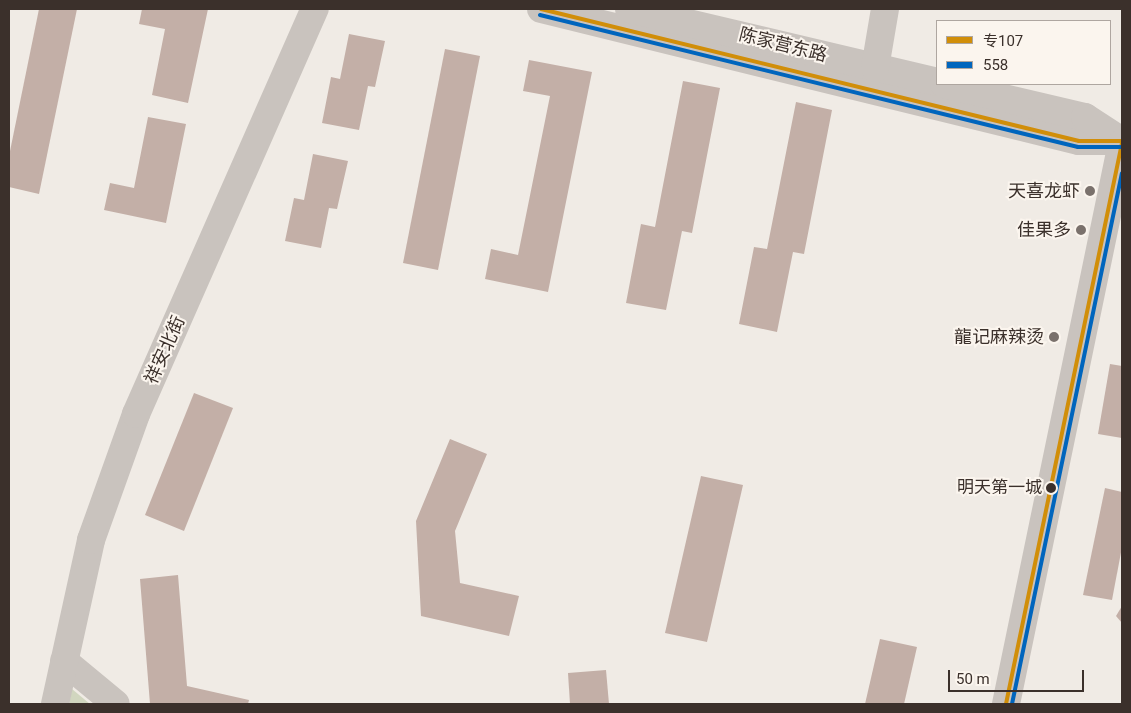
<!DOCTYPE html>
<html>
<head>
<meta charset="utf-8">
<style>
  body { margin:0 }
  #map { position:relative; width:1131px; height:713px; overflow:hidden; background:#f0ebe5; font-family:Roboto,"Noto Sans SC",sans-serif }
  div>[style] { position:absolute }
  .green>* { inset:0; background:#d1d6bf }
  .building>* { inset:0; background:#c3afa7 }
  .minor>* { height:28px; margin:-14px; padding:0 14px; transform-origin:14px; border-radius:14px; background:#c9c3be }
  .bus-1>* { height:4px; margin:-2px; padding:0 2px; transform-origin:2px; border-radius:2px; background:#d18e09 }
  .bus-2>* { height:4px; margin:-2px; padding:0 2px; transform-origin:2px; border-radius:2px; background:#0065bd }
  .dots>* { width:14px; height:14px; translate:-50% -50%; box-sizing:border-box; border:2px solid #fbf5ee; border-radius:50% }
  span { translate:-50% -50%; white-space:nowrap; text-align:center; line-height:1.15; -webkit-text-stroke:4px #fbf5ee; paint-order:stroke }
  .bus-label { font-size:17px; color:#3b302b }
  .right { translate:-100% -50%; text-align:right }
  .street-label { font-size:18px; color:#3b302b }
  .poi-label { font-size:18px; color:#3b302b }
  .frame { position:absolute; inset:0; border:10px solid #3b302b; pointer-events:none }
  .legend { position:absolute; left:936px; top:20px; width:175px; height:65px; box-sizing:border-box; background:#fbf5ee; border:1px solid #aea6a0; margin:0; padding:6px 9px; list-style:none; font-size:15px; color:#3b302b }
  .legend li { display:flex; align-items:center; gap:10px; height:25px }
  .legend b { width:25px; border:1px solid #aea6a0 }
  .scale { position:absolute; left:948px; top:670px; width:136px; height:22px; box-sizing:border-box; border:2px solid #3b302b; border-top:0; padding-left:6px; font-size:15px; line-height:18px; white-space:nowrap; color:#3b302b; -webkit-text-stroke:4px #fbf5ee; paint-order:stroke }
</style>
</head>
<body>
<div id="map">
  <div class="green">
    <i style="clip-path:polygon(72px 689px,90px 704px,69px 704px)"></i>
  </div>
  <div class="building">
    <i style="clip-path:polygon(39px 9px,77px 9px,39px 194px,9px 187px,9px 156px)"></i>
    <i style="clip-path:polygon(142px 9px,208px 9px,188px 103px,152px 95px,165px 29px,139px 24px)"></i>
    <i style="clip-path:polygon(349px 34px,385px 41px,375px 87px,368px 86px,359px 130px,322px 123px,331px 77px,340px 79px)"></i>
    <i style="clip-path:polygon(445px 49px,480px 56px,438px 270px,403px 263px)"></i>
    <i style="clip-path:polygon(529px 60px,592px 72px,548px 292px,485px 279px,491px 249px,518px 255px,550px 96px,523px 91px)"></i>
    <i style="clip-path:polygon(683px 81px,720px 88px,692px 233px,682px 231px,666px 310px,626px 303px,641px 224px,655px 227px)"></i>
    <i style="clip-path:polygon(796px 102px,832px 110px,804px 254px,793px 252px,777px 332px,739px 324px,754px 247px,767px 249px)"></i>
    <i style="clip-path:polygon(148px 117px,186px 124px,166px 223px,104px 210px,110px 183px,134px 188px)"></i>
    <i style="clip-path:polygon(313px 154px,348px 161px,337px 209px,329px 208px,321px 248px,285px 241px,294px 198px,304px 200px)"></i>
    <i style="clip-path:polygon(1110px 364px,1122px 366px,1122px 438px,1098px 434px)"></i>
    <i style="clip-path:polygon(194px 393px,233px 408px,184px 531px,145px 515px)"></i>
    <i style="clip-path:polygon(450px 439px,487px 454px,455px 531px,460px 583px,519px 596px,509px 636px,421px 616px,416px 521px)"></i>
    <i style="clip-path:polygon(701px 476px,743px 485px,707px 642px,665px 633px)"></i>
    <i style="clip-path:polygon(1105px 488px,1122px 492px,1122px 547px,1112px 600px,1083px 595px)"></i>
    <i style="clip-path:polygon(178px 575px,187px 686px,249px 700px,248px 704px,150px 704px,140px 579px)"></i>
    <i style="clip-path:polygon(1122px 606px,1122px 623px,1116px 616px)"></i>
    <i style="clip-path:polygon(880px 639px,917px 647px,904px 704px,865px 704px)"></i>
    <i style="clip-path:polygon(606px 670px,609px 704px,570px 704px,568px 673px)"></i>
  </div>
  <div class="minor">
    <i style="left:541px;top:9px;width:554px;rotate:13.79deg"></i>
    <i style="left:1079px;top:141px;width:43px"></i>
    <i style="left:629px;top:9px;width:317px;rotate:13.3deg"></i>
    <i style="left:875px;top:68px;width:60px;rotate:-80.4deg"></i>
    <i style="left:944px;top:84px;width:145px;rotate:13.2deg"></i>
    <i style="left:1085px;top:117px;width:44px;rotate:33deg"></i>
    <i style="left:64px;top:661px;width:67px;rotate:39.6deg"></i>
    <i style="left:55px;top:704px;width:168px;rotate:-77.6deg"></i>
    <i style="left:91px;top:540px;width:134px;rotate:-70.3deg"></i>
    <i style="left:136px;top:414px;width:443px;rotate:-66.2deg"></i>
    <i style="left:1006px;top:704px;width:573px;rotate:-78.32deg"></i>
  </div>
  <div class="bus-1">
    <i style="left:541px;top:9px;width:554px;rotate:13.79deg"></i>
    <i style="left:1079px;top:141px;width:43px"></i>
    <i style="left:1006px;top:704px;width:573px;rotate:-78.32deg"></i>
  </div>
  <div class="bus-2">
    <i style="left:540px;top:15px;width:554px;rotate:13.79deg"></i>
    <i style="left:1078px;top:147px;width:44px"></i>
    <i style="left:1012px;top:704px;width:542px;rotate:-78.3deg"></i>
  </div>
  <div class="dots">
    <i style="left:1090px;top:191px;background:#7a716c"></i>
    <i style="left:1081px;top:230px;background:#7a716c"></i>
    <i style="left:1054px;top:337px;background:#7a716c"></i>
    <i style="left:1051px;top:488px;background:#3b302b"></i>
  </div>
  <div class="bus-label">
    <span class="right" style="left:1042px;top:488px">明天第一城</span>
  </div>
  <div class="street-label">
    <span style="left:783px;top:45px;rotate:14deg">陈家营东路</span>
    <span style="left:165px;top:350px;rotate:-66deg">祥安北街</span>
  </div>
  <div class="poi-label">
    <span class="right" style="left:1080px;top:191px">天喜龙虾</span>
    <span class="right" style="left:1071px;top:230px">佳果多</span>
    <span class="right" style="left:1044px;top:337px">龍记麻辣烫</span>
  </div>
  <div class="frame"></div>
  <ul class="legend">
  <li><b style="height:6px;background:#d18e09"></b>专107</li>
  <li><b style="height:6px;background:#0065bd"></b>558</li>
  </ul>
  <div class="scale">50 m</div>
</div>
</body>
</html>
